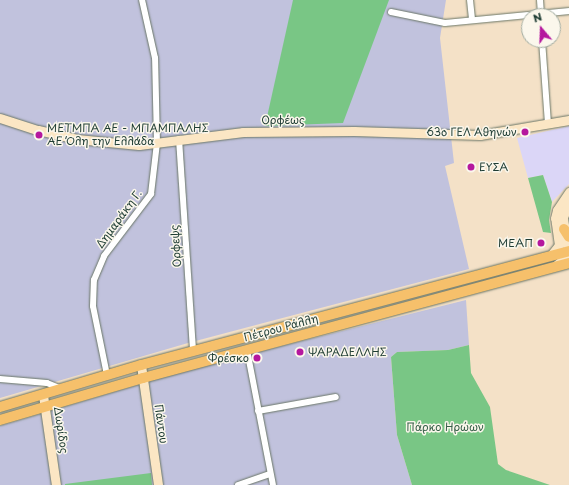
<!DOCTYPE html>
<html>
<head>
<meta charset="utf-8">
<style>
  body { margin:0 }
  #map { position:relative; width:569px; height:485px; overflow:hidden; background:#f4e1c7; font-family:"Playpen Sans",sans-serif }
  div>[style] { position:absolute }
  .built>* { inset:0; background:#dbd6f7 }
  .industrial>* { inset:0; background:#c1c2dd }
  .green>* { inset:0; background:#79c685 }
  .roads { filter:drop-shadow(0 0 1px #6a7667) drop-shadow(0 0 1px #6a7667) }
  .street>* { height:6px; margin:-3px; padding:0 3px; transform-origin:3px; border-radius:3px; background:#fff }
  .secondary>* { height:9px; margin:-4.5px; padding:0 4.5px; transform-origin:4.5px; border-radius:4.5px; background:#fbe6c4 }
  .primary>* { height:10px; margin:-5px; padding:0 5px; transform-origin:5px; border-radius:5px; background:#f6c06b }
  .dots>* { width:11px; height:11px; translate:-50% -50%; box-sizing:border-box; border:2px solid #fbf7ec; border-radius:50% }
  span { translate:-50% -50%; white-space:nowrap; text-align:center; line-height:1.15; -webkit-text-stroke:3px #fbf7ec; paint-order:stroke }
  .street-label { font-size:11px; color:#1f3d34 }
  .poi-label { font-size:11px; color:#1f3d34 }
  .left { translate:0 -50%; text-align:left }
  .right { translate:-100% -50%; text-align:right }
  .park-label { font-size:11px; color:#365f48 }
  .north { position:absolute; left:521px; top:8px; width:40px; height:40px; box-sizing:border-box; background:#fbf7ec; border:1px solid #a3ada2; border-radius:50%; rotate:341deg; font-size:11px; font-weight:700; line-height:16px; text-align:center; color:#1f3d34 }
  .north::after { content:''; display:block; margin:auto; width:14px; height:18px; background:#b5179e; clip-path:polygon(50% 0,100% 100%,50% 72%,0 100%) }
</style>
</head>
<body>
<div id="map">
  <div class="built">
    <i style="clip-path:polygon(569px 126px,569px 184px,552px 202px,543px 175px,528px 178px,517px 138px)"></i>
  </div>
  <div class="industrial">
    <i style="clip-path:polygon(0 0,446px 0,440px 38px,454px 163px,445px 166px,469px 269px,188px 343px,0 398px)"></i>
    <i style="clip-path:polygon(466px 300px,469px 345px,448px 350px,397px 352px,391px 357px,397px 435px,412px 485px,0 485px,0 426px,198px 367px)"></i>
  </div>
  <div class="green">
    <i style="clip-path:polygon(293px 0,389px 0,343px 123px,265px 126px)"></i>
    <i style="clip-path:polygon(543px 175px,552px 202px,549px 220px,551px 233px,543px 232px,528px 178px)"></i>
    <i style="clip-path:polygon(469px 345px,471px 373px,490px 407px,498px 464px,506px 470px,550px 485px,412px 485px,397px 435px,391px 357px,397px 352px,448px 350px)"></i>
    <i style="clip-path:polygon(151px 473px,152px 485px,65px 485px,65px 484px)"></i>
  </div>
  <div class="roads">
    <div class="street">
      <i style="left:470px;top:0;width:20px;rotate:84deg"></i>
      <i style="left:540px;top:0;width:16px;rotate:86deg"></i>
      <i style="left:391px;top:12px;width:55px;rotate:11.5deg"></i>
      <i style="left:445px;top:23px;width:125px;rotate:-5.5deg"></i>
      <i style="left:542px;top:40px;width:84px;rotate:85.9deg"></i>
      <i style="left:179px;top:139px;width:212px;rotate:86.2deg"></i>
      <i style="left:247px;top:350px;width:137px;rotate:79.1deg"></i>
      <i style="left:107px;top:375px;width:70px;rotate:-101.5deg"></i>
      <i style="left:93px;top:306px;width:26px;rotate:-88deg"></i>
      <i style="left:94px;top:280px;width:26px;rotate:-67deg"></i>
      <i style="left:104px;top:256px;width:78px;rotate:-52.8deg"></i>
      <i style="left:151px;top:194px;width:51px;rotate:-83.3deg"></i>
      <i style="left:157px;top:143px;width:85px;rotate:-91.3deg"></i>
      <i style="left:155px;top:58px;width:59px;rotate:-102.6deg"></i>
      <i style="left:0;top:379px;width:47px;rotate:4.9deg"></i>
      <i style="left:47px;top:383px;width:16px;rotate:22deg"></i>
      <i style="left:258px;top:411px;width:79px;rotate:-10.2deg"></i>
      <i style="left:238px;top:485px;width:34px;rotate:-19deg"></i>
    </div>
    <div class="secondary">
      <i style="left:0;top:118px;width:40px;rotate:18deg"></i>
      <i style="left:38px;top:130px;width:40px;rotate:13deg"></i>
      <i style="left:77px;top:139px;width:62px;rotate:5.5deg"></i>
      <i style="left:139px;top:145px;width:105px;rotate:-7.1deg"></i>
      <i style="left:243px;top:132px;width:111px;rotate:-0.5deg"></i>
      <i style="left:354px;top:131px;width:126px;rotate:1.8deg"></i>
      <i style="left:480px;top:135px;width:90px;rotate:-9.6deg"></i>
      <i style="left:551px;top:255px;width:13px;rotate:-51deg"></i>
      <i style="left:559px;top:245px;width:27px;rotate:-98deg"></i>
      <i style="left:555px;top:218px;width:8px;rotate:-76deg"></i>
      <i style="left:557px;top:210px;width:22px;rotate:-56deg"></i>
      <i style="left:555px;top:266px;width:13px;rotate:-39deg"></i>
      <i style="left:565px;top:258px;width:9px;rotate:-69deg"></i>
      <i style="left:568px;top:250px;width:33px;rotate:-99deg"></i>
      <i style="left:563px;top:217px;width:15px;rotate:-67deg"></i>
      <i style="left:141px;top:365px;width:121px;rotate:81.9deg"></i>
      <i style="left:43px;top:395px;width:91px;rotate:81.8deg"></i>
    </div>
    <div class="primary">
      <i style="left:564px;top:229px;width:9px;rotate:58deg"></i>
      <i style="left:0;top:407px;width:147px;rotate:-16.6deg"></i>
      <i style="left:141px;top:365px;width:443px;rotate:-14.9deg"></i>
      <i style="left:0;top:420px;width:149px;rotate:-16.4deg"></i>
      <i style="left:143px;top:378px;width:441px;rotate:-15.1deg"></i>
    </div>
  </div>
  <div class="dots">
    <i style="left:525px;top:132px;background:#b5179e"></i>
    <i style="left:39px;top:135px;background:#b5179e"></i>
    <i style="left:471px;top:167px;background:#b5179e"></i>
    <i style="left:541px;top:243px;background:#b5179e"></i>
    <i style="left:300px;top:352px;background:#b5179e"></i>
    <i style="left:257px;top:358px;background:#b5179e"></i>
  </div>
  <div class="street-label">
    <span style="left:283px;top:120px">Ορφέως</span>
    <span style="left:119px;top:219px;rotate:-54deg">Δημαράκη Γ.</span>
    <span style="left:176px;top:246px;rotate:-94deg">Ορφεψς</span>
    <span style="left:281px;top:328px;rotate:-15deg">Πέτρου Ράλλη</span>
    <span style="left:161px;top:424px;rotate:82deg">Πάντου</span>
    <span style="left:61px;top:430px;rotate:82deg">Δωρίδος</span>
  </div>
  <div class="poi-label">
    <span class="left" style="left:47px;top:135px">ΜΕΤΜΠΑ ΑΕ - ΜΠΑΜΠΑΛΗΣ<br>ΑΕ Όλη την Ελλάδα</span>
    <span class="right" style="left:517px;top:132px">63ο ΓΕΛ Αθηνών</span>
    <span class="left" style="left:479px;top:167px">ΕΥΣΑ</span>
    <span class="right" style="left:533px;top:243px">ΜΕΑΠ</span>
    <span class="left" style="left:308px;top:352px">ΨΑΡΑΔΕΛΛΗΣ</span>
    <span class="right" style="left:249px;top:358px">Φρέσκο</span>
  </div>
  <div class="park-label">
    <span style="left:445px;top:427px">Πάρκο Ηρώων</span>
  </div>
  <div class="north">N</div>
</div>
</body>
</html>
